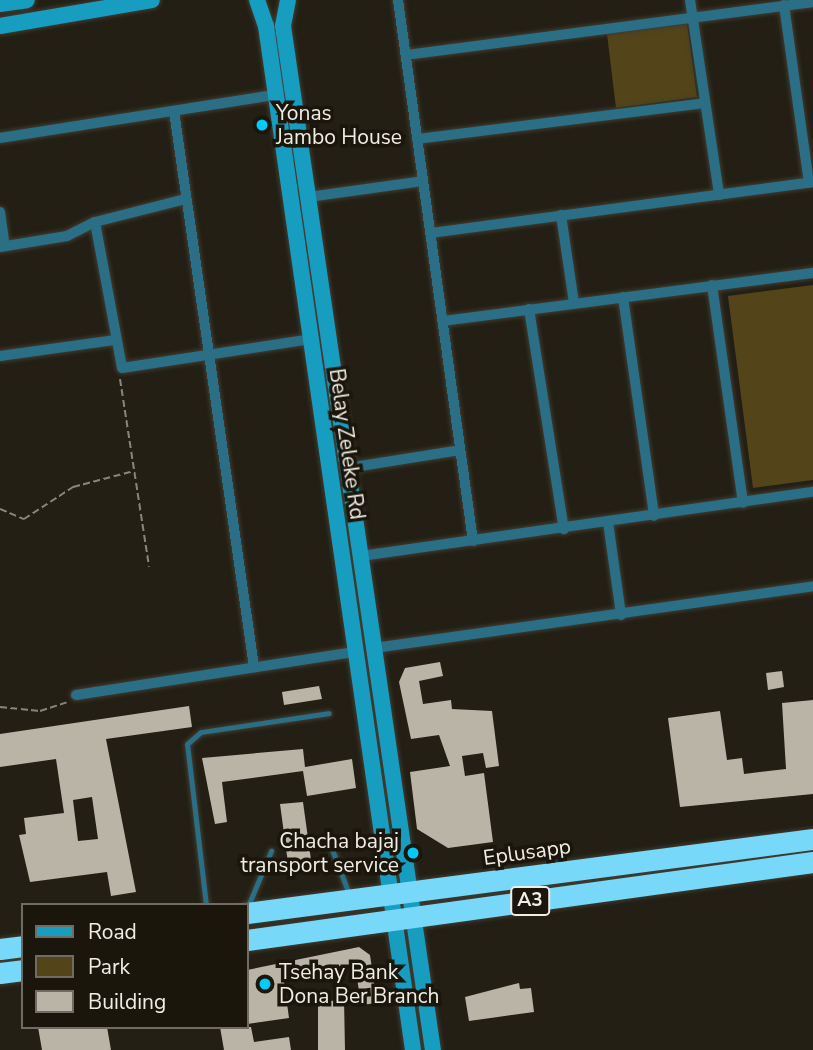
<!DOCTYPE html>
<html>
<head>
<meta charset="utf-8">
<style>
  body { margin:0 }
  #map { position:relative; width:813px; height:1050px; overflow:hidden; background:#231f14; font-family:"Nunito Sans",sans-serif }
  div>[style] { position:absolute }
  .green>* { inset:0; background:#534519 }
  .building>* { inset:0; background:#b9b4a6 }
  .path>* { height:2px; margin-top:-1px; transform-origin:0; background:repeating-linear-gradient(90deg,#89857c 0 7px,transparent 0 10.5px) }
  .roads { filter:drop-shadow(0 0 2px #403c31) drop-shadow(0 0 2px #403c31) }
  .lane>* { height:5px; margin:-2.5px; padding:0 2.5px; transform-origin:2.5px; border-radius:2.5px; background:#2a6f85 }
  .street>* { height:10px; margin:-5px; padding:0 5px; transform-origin:5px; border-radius:5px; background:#2a6f85 }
  .secondary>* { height:16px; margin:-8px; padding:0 8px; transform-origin:8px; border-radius:8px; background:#169dc0 }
  .highway>* { height:21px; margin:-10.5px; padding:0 10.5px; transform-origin:10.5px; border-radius:10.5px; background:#78d8f9 }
  .dots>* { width:19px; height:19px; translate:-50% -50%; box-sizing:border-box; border:4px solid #1a160b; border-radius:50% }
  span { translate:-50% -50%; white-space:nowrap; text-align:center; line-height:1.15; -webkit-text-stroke:7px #1a160b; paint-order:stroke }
  .shield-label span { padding:2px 5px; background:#1a160b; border:2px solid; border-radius:5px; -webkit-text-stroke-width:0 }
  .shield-label { font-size:19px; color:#f0ede6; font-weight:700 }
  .poi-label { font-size:21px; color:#f0ede6 }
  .left { translate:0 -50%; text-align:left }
  .right { translate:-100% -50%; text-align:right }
  .street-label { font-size:21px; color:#f0ede6 }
  .legend { position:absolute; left:21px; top:903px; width:228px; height:126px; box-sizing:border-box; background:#1a160b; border:2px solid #706c63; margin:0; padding:9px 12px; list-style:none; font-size:21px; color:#f0ede6 }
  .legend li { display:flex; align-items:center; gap:14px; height:35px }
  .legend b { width:35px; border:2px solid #706c63 }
</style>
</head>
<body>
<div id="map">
  <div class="green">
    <i style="clip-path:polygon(687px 24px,697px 97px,616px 108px,607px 34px)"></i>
    <i style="clip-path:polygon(813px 285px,813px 480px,753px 488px,728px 296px)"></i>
  </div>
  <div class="building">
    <i style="clip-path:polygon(440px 662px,443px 676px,419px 681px,423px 704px,451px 700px,452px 709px,492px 711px,499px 766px,486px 768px,483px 753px,462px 756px,465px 776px,484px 773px,493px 842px,448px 848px,417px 829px,410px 772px,450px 766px,439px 735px,411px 739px,399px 682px,405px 668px)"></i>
    <i style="clip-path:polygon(782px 671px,784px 687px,768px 690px,766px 673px)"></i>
    <i style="clip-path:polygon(319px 686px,322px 699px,284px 705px,282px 692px)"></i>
    <i style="clip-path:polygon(813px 700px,813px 794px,680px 807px,668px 718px,720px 711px,727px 760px,742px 758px,744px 774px,786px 769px,782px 703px)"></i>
    <i style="clip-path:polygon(evenodd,189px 706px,192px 727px,106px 739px,136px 892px,111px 896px,107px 872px,30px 882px,19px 835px,26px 834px,24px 818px,64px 813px,56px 759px,0 767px,0 734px,189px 706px,92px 797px,98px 839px,78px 841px,73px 800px,92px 797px)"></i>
    <i style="clip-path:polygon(303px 749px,305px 767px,352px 759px,356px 788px,307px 796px,303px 771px,222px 782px,227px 822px,215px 824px,202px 758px)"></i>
    <i style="clip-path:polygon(303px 802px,311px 860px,288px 863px,280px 804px)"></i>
    <i style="clip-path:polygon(359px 947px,370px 955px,377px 1003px,361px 1005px,355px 964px,283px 974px,289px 1018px,247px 1024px,247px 970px)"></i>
    <i style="clip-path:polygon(519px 983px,520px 989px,531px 988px,534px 1012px,469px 1021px,465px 997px)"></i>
    <i style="clip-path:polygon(344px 999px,345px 1050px,318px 1050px,318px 1003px)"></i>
    <i style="clip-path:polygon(38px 1027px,107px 1027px,111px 1050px,42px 1050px)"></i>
    <i style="clip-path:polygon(220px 1027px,251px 1027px,254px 1042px,289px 1037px,291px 1050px,224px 1050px)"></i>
  </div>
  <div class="path">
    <i style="left:120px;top:379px;width:190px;rotate:81.2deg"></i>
    <i style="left:0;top:509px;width:26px;rotate:23deg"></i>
    <i style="left:24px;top:519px;width:59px;rotate:-33.1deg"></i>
    <i style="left:73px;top:487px;width:63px;rotate:-14.7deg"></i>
    <i style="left:0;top:707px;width:40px;rotate:5.7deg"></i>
    <i style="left:40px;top:711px;width:28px;rotate:-18deg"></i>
  </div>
  <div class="roads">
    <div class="lane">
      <i style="left:330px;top:844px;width:53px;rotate:69.2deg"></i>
      <i style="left:206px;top:905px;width:162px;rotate:-96.7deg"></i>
      <i style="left:187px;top:744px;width:18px;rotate:-41deg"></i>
      <i style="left:201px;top:732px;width:129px;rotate:-8.4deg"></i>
      <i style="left:248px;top:906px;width:60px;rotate:-67.3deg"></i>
    </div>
    <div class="street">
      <i style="left:398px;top:0;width:546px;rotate:82.11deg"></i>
      <i style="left:690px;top:0;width:197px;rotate:81.5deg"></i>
      <i style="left:784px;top:5px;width:179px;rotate:82deg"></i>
      <i style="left:406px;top:55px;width:410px;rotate:-7.4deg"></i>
      <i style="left:174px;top:111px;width:562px;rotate:81.81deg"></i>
      <i style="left:0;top:138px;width:279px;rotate:-8.9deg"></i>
      <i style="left:417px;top:139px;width:289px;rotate:-7.1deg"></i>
      <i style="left:308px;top:197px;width:116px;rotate:-7.9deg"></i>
      <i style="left:0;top:212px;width:34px;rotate:82deg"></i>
      <i style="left:561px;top:215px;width:89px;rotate:81.6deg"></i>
      <i style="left:95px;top:222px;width:148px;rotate:79.5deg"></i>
      <i style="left:122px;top:368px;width:191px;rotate:-8.7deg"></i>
      <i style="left:431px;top:233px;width:385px;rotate:-7.6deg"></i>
      <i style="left:0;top:247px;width:68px;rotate:-9.3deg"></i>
      <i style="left:67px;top:236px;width:31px;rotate:-27deg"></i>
      <i style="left:95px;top:222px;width:94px;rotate:-14.2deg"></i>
      <i style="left:712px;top:285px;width:220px;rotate:81.9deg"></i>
      <i style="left:623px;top:297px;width:221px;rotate:81.9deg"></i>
      <i style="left:529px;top:309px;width:223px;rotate:81deg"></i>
      <i style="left:443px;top:321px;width:373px;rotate:-7.4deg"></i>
      <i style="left:0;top:356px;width:117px;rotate:-7.9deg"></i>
      <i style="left:348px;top:468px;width:113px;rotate:-9.1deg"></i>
      <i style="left:608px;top:522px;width:94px;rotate:82deg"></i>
      <i style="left:361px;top:556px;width:457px;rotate:-8.1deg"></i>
      <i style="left:374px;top:648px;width:443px;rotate:-8deg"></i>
      <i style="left:76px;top:695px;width:282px;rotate:-8.8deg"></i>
    </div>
    <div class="secondary">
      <i style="left:257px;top:0;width:28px;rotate:71deg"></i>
      <i style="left:266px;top:26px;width:1034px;rotate:81.83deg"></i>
      <i style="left:288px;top:0;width:26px;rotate:101deg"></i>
      <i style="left:283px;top:26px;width:1035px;rotate:81.67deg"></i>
      <i style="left:0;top:4px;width:27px;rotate:-8deg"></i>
      <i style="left:0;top:26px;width:154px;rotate:-9.7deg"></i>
    </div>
    <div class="highway">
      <i style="left:247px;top:913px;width:571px;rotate:-7.45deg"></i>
      <i style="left:247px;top:940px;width:571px;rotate:-7.85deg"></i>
      <i style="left:0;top:949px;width:23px;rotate:-7deg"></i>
      <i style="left:0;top:973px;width:23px;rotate:-7deg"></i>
    </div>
  </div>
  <div class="dots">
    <i style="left:262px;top:125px;background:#02cbf9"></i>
    <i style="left:413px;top:853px;background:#02cbf9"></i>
    <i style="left:265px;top:984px;background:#02cbf9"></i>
  </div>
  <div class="shield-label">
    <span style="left:530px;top:901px">A3</span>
  </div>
  <div class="poi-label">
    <span class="left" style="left:276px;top:125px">Yonas<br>Jambo House</span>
    <span class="right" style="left:399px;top:853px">Chacha bajaj<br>transport service</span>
    <span class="left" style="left:279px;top:984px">Tsehay Bank<br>Dona Ber Branch</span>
  </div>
  <div class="street-label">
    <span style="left:347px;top:444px;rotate:82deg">Belay Zeleke Rd</span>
    <span style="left:527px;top:852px;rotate:-8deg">Eplusapp</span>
  </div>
  <ul class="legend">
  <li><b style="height:9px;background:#169dc0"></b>Road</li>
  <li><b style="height:19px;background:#534519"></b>Park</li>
  <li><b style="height:19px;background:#b9b4a6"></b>Building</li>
  </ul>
</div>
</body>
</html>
